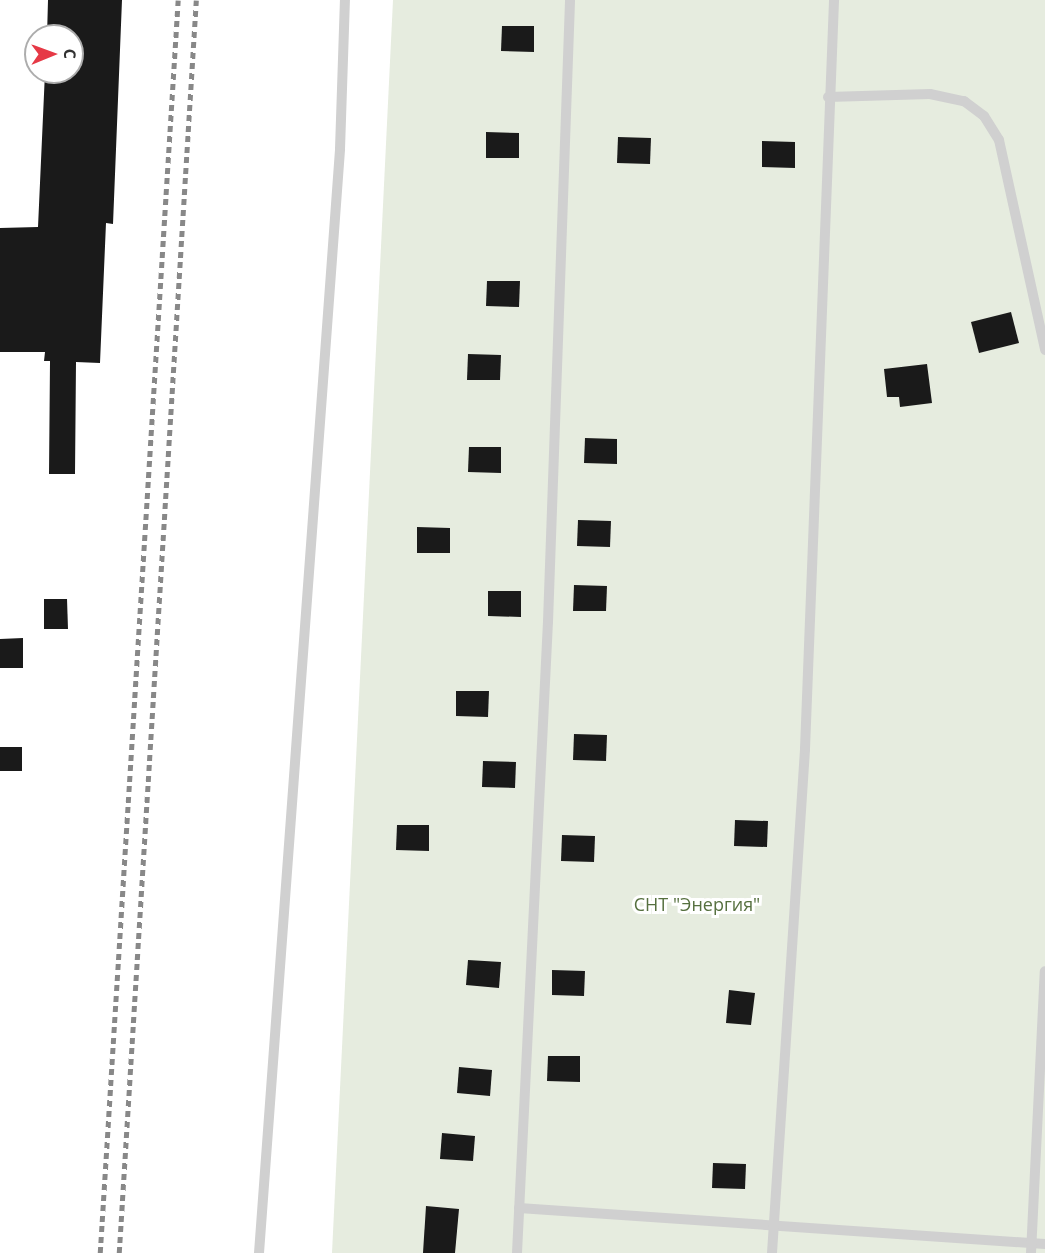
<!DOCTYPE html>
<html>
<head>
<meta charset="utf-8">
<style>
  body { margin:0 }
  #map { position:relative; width:1045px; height:1253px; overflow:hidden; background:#fff; font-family:"Open Sans",sans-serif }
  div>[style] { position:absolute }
  .green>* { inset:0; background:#e6ecdf }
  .building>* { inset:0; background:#1a1a1a }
  .service>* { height:10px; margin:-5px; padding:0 5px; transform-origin:5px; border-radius:5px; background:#d0d0d0 }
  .rail>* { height:4.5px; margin-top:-2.25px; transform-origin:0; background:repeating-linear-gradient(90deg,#888 0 6px,transparent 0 10.5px) }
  span { translate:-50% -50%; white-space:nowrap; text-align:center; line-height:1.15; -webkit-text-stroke:6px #fff; paint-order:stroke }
  .park-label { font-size:18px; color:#56703f }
  .north { position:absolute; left:24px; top:24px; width:60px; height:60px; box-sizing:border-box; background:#fff; border:2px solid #adadad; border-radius:50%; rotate:89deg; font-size:16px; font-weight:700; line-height:24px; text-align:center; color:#333 }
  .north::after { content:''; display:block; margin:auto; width:21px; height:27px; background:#e63946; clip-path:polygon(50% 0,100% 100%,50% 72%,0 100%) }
</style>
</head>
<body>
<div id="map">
  <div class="green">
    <i style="clip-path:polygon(393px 0,1045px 0,1045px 1253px,332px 1253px)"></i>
  </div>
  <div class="building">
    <i style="clip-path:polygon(48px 0,122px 0,113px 224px,106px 223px,100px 363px,76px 362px,75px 474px,49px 474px,50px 361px,44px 361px,45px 352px,0 352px,0 228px,38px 227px,45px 72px,72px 72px,72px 36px,47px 36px)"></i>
    <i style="clip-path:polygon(502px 26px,534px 26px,534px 52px,501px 51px)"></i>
    <i style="clip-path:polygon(486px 132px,519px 133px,519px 158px,486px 158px)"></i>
    <i style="clip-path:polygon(618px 137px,651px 138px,650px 164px,617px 163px)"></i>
    <i style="clip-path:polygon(762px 141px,795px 142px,795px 168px,762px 167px)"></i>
    <i style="clip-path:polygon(487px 281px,520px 281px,519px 307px,486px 306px)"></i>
    <i style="clip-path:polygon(1011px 312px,1019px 343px,979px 353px,971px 322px)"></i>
    <i style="clip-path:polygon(468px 354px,501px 355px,500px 380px,467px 380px)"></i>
    <i style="clip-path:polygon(927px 364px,932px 403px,900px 407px,899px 397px,887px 397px,884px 369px)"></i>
    <i style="clip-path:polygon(585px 438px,617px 439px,617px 464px,584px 463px)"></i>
    <i style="clip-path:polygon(469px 447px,501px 447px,501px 473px,468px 472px)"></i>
    <i style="clip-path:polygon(578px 520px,611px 521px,610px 547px,577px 546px)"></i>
    <i style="clip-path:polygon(417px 527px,450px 528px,450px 553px,417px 553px)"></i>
    <i style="clip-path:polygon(574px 585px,607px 586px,606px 611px,573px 611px)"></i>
    <i style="clip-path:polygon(488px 591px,521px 591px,521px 617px,488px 616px)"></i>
    <i style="clip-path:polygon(44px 599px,67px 599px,68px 629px,44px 629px)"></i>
    <i style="clip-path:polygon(23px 638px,23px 668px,0 668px,0 639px)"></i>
    <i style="clip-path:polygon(456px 691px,489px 691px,488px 717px,456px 716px)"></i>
    <i style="clip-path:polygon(574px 734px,607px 735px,606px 761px,573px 760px)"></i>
    <i style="clip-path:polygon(0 747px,22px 747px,22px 771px,0 771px)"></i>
    <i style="clip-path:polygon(483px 761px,516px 762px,515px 788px,482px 787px)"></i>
    <i style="clip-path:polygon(735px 820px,768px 821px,767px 847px,734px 846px)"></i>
    <i style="clip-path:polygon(397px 825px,429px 825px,429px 851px,396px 850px)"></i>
    <i style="clip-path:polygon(562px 835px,595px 836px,594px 862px,561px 861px)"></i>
    <i style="clip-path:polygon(468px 960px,501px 962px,499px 988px,466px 985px)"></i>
    <i style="clip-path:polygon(552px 970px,585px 971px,584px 996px,552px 995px)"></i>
    <i style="clip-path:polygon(729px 990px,755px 993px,751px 1025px,726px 1023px)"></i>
    <i style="clip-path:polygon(548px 1056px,580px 1056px,580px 1082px,547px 1081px)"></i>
    <i style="clip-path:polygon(459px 1067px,492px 1070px,490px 1096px,457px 1093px)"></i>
    <i style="clip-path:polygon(442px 1133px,475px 1136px,473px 1161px,440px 1159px)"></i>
    <i style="clip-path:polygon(713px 1163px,746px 1164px,745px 1189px,712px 1188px)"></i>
    <i style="clip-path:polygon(426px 1206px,459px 1209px,455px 1253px,423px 1253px)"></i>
  </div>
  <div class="service">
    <i style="left:828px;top:97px;width:102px;rotate:-1.7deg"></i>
    <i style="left:930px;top:94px;width:35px;rotate:12deg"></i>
    <i style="left:964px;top:101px;width:25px;rotate:37deg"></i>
    <i style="left:984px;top:116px;width:28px;rotate:58deg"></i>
    <i style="left:999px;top:140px;width:215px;rotate:77.6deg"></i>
    <i style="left:519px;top:1208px;width:527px;rotate:3.92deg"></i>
    <i style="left:259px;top:1253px;width:1107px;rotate:-85.8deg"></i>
    <i style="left:340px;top:149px;width:149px;rotate:-88.1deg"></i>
    <i style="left:517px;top:1253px;width:632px;rotate:-87.19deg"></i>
    <i style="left:548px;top:622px;width:622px;rotate:-87.97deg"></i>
    <i style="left:772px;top:1253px;width:505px;rotate:-86.25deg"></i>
    <i style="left:805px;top:749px;width:750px;rotate:-87.78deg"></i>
    <i style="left:1031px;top:1253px;width:282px;rotate:-87.2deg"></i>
  </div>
  <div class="rail">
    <i style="left:100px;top:1253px;width:1255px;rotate:-86.44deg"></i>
    <i style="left:119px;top:1253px;width:1255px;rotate:-86.48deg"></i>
  </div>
  <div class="park-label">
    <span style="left:697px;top:904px">СНТ "Энергия"</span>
  </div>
  <div class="north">С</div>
</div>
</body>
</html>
